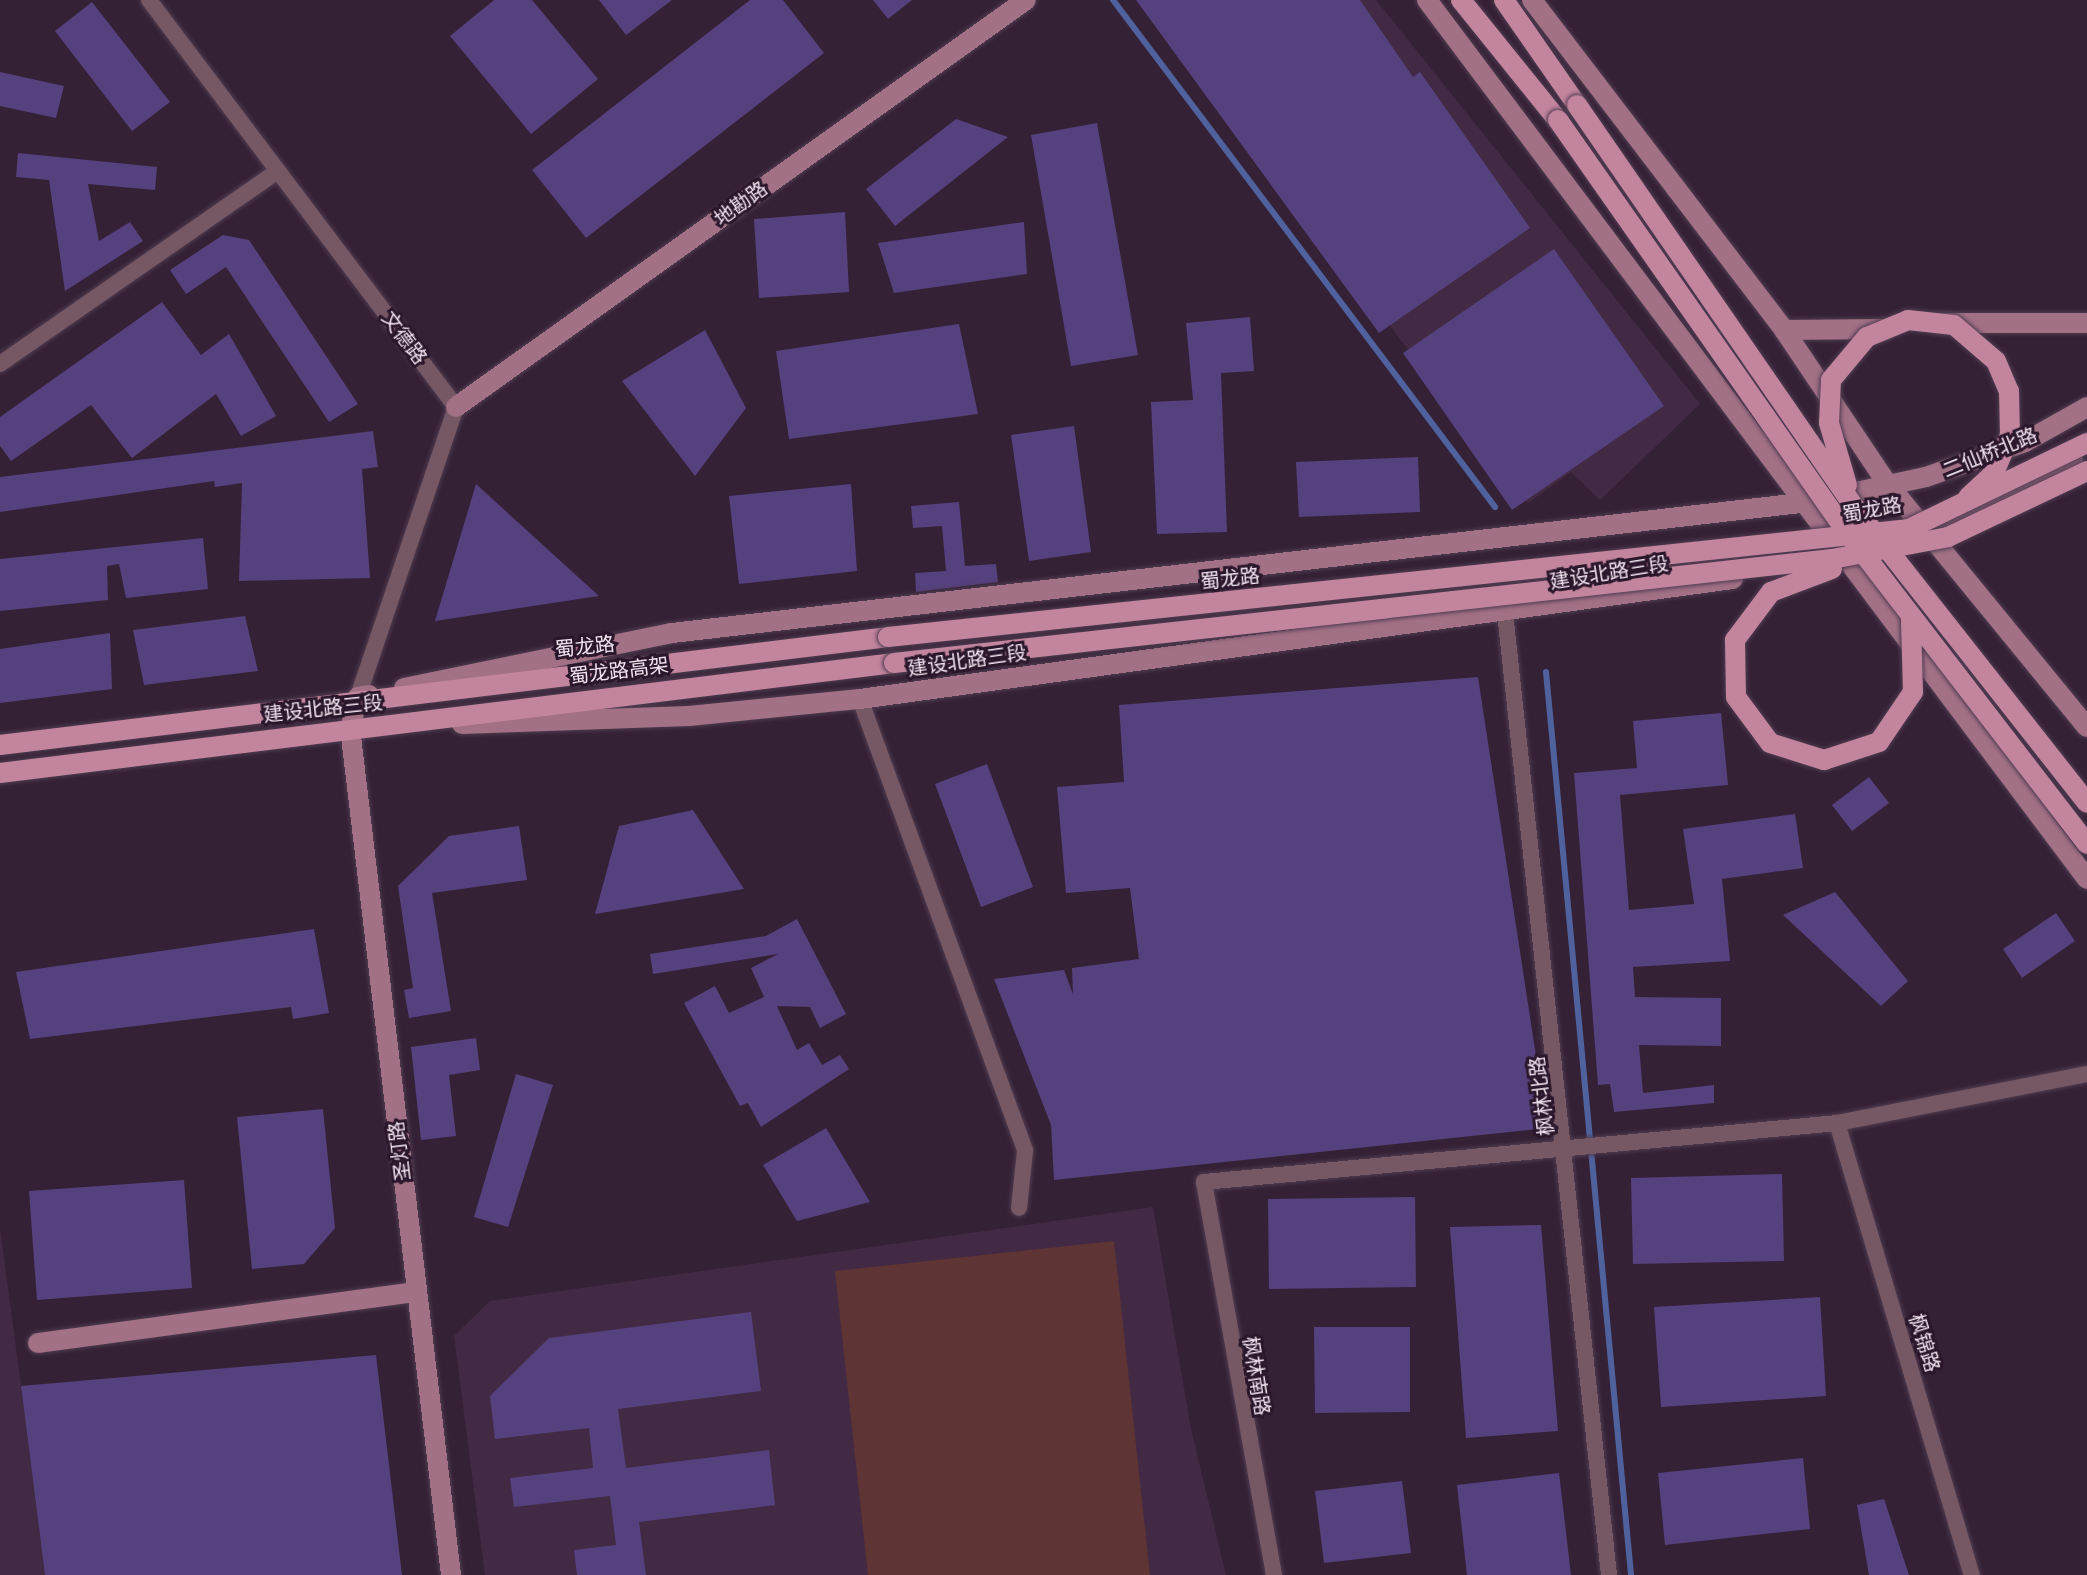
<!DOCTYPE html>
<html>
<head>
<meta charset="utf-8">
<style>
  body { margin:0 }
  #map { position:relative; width:2087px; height:1575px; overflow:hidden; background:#352136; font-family:"DM Sans","Noto Sans SC",sans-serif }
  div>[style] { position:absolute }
  .built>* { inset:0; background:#432a44 }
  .green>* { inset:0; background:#5e3434 }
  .stream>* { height:6px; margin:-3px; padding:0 3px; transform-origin:3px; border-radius:3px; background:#4f629e }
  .building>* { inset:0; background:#55417d }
  .roads { filter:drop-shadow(0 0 2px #4f3c50) drop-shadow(0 0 2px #4f3c50) }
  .street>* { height:16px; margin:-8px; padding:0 8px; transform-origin:8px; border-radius:8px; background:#765864 }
  .secondary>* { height:20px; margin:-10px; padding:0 10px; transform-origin:10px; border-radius:10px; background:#a27185 }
  .primary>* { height:20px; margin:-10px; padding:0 10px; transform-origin:10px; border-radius:10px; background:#c3859e }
  .bridges { filter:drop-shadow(0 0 2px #4f3c50) drop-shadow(0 0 2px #4f3c50) }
  .primary-bridge>* { height:20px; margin:-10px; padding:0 10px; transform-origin:10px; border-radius:10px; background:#c3859e }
  span { translate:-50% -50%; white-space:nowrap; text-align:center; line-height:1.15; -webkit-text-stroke:6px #2b172b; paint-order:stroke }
  .street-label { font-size:20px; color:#efe1ef }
</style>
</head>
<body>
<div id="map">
  <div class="built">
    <i style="clip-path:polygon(1150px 0,1376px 0,1700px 404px,1600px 500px,1571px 472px,1528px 503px,1141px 7px)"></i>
    <i style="clip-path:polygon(1153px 1207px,1191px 1429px,1226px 1575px,485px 1575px,454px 1336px,490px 1301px)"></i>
    <i style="clip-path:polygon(0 1228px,21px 1386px,45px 1575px,0 1575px)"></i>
  </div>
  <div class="green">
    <i style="clip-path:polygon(1114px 1241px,1150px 1575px,868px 1575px,835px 1271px)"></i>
  </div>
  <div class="stream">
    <i style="left:1113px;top:0;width:635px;rotate:53deg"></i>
    <i style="left:1546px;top:672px;width:907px;rotate:84.62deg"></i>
  </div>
  <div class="building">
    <i style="clip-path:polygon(494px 0,532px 0,598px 79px,531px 134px,450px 36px)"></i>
    <i style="clip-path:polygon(599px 0,672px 0,626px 35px)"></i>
    <i style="clip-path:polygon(750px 0,783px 0,824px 53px,586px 238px,532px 170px)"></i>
    <i style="clip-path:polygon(873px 0,912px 0,888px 19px)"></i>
    <i style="clip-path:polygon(1136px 0,1360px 0,1413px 77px,1420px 72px,1530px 228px,1379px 333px)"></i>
    <i style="clip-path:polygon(92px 2px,170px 102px,132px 131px,55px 31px)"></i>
    <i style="clip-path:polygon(0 72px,64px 86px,56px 118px,0 106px)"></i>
    <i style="clip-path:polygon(956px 119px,1008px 137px,895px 226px,866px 189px)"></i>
    <i style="clip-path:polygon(1097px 123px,1138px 355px,1071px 366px,1031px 135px)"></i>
    <i style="clip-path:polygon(18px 153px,157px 167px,155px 190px,88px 184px,99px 241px,130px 222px,143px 241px,65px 291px,49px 180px,16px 177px)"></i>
    <i style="clip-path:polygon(845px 212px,849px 292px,759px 298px,754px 219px)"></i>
    <i style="clip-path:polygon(1024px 222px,1027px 274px,894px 293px,878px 243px)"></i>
    <i style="clip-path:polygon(223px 235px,249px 240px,358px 404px,329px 422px,226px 267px,186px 294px,170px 270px)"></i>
    <i style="clip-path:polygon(1554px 249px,1664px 406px,1512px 510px,1403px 353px)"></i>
    <i style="clip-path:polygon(162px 302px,201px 355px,229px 334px,276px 416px,241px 436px,216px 394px,132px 458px,91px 405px,11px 461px,0 446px,0 417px)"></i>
    <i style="clip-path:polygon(1250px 317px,1254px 371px,1221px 373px,1227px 532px,1157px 534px,1151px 402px,1193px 400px,1186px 323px)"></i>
    <i style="clip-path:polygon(959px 324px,978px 414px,789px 439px,776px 351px)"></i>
    <i style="clip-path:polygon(705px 330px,746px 408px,695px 476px,622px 381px)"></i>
    <i style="clip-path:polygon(1074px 426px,1091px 552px,1029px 561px,1011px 435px)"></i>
    <i style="clip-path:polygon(373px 431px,378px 467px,362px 469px,370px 578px,239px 581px,242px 483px,215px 487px,214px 481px,0 512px,0 477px)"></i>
    <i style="clip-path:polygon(1418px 457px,1420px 512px,1299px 517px,1296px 462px)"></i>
    <i style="clip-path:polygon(476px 484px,599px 596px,435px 621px)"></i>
    <i style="clip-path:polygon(851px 484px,857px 571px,739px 584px,729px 496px)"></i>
    <i style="clip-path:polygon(959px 502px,965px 566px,996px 564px,998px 582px,916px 592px,915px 573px,946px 571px,942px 526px,913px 528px,911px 506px)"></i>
    <i style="clip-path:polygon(203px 538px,208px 589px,126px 598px,119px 564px,107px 566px,108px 600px,0 611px,0 559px)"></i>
    <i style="clip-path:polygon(245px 616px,258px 671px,144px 685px,133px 630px)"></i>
    <i style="clip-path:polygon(110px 633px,112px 689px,0 703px,0 649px)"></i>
    <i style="clip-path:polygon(1478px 677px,1547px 1128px,1054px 1180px,1051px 1125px,994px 979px,1064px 970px,1073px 994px,1072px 968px,1139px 959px,1130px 888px,1066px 893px,1057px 787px,1124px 782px,1119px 705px)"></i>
    <i style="clip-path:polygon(1721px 713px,1728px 785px,1620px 795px,1629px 910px,1694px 904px,1683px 829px,1795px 814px,1803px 868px,1722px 879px,1730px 961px,1633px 967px,1635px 997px,1721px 998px,1721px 1046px,1639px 1045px,1643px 1093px,1714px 1085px,1714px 1103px,1614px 1112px,1610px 1084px,1598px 1085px,1574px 773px,1637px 768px,1633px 721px)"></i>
    <i style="clip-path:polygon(987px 764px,1033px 887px,981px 907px,935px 784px)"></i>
    <i style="clip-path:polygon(1869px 777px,1889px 803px,1852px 831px,1832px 805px)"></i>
    <i style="clip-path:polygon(693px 810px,744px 889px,595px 914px,619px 826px)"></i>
    <i style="clip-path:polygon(519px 826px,527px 880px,432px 893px,451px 1011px,409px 1018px,404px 990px,413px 988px,398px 886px,449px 836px)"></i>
    <i style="clip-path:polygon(1835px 892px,1908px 981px,1881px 1006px,1783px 915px)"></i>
    <i style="clip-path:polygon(2056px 913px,2075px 941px,2022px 978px,2003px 949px)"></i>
    <i style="clip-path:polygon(797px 919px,846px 1014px,820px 1028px,810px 1007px,777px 1006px,797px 1050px,809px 1043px,822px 1065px,840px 1055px,849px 1069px,761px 1127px,748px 1103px,740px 1106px,684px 1003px,715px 986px,729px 1013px,764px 997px,751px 968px,778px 954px,653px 974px,650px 954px,766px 936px)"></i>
    <i style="clip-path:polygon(314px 929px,329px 1013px,293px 1019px,291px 1007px,30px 1039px,16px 972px)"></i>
    <i style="clip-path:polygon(476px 1038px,480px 1070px,449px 1075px,456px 1136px,421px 1140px,411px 1047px)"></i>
    <i style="clip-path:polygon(516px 1074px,553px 1085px,508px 1227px,474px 1217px)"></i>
    <i style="clip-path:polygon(323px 1109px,335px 1228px,304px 1264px,252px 1269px,237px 1117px)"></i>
    <i style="clip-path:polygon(826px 1128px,870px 1202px,797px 1221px,763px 1165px)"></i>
    <i style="clip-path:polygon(1782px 1174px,1784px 1261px,1633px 1264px,1631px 1178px)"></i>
    <i style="clip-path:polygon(184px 1180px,192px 1288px,37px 1300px,29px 1191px)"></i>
    <i style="clip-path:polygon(1415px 1197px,1416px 1287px,1269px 1289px,1268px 1199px)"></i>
    <i style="clip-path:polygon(1541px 1225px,1558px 1431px,1466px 1438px,1450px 1227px)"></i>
    <i style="clip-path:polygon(1820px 1297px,1826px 1396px,1661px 1407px,1654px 1307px)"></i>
    <i style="clip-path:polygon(751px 1312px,761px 1391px,618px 1409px,626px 1468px,769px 1450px,775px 1505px,639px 1522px,646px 1575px,577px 1575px,574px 1550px,616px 1545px,610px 1496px,514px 1507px,510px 1478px,593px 1468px,589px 1428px,495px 1439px,490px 1396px,549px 1338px)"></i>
    <i style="clip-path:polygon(1314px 1327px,1410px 1327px,1410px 1412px,1315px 1413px)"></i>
    <i style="clip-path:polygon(376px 1355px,402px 1575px,45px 1575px,21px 1386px)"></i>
    <i style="clip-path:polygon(1803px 1458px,1810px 1529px,1665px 1545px,1658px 1473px)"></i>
    <i style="clip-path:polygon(1559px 1473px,1571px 1575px,1467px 1575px,1457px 1485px)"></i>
    <i style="clip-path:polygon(1402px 1481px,1411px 1553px,1324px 1563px,1315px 1491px)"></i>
    <i style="clip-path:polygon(1884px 1499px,1909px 1575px,1869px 1575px,1857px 1505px)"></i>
  </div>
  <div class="roads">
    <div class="street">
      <i style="left:149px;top:0;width:510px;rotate:52.97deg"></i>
      <i style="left:456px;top:407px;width:306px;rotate:108.7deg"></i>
      <i style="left:0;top:364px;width:338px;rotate:-34.8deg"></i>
      <i style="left:1505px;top:613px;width:968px;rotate:83.83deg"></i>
      <i style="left:860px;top:699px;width:481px;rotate:69.9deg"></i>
      <i style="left:1025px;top:1151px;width:57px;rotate:96deg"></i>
      <i style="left:1837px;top:1123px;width:472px;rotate:73.4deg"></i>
      <i style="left:1274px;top:1575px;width:399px;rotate:-100.1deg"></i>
      <i style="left:1204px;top:1182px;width:636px;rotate:-5.32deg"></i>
      <i style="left:1837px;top:1123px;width:255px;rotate:-11.1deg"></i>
    </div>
    <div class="secondary">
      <i style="left:1427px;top:0;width:1099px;rotate:53.1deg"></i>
      <i style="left:1532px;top:0;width:415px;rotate:52.6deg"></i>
      <i style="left:1784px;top:330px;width:184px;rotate:56.1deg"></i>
      <i style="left:1887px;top:483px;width:315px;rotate:50.7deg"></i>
      <i style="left:1939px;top:323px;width:148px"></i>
      <i style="left:1784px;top:330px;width:100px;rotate:-0.6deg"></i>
      <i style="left:456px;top:407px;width:700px;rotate:-35.53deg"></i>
      <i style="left:1911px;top:539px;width:180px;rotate:-26deg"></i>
      <i style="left:404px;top:688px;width:274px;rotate:-11.6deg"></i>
      <i style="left:672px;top:633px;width:1146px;rotate:-6.57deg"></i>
      <i style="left:1810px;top:502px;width:119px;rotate:-12.2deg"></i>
      <i style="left:1926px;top:477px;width:105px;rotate:-19.5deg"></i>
      <i style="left:2025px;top:442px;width:71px;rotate:-29.4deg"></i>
      <i style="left:369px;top:695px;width:11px;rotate:170deg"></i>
      <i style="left:358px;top:697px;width:32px;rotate:104deg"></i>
      <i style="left:350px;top:728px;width:853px;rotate:83.2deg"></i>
      <i style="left:462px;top:724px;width:227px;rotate:-2deg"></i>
      <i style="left:689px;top:716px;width:172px;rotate:-5.7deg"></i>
      <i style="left:860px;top:699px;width:881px;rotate:-7.83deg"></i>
      <i style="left:38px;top:1343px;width:381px;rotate:-7.7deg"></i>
    </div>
    <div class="primary">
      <i style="left:1461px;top:0;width:154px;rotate:51.1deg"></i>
      <i style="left:1504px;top:0;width:128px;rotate:55.2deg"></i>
      <i style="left:0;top:745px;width:895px;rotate:-6.93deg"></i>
      <i style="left:0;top:773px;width:901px;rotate:-7.01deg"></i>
    </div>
  </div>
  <div class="bridges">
    <div class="primary-bridge">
      <i style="left:1577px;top:105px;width:490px;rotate:55.4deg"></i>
      <i style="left:1855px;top:508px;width:375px;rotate:51.8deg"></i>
      <i style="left:1558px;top:120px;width:497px;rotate:55deg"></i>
      <i style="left:1843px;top:527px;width:400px;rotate:52.4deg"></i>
      <i style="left:1847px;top:485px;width:65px;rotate:-106.2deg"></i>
      <i style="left:1829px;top:423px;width:43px;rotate:-87.3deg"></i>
      <i style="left:1831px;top:380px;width:56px;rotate:-50.1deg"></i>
      <i style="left:1867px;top:337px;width:44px;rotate:-22.5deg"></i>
      <i style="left:1908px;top:320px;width:46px;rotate:6.2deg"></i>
      <i style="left:1954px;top:325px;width:55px;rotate:40.6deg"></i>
      <i style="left:1996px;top:361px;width:33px;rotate:67deg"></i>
      <i style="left:2009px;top:391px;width:44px;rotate:88.7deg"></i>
      <i style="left:2010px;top:435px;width:41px;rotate:112.8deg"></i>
      <i style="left:1994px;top:473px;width:35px;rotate:137deg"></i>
      <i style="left:1832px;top:569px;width:65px;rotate:159.3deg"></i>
      <i style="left:1771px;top:592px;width:60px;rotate:126.9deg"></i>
      <i style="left:1735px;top:640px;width:57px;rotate:89deg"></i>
      <i style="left:1736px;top:697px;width:57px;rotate:53.5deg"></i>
      <i style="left:1770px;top:743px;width:57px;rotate:17.5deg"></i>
      <i style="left:1824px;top:760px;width:58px;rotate:-18.1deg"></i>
      <i style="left:1879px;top:742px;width:60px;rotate:-55.8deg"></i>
      <i style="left:1913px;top:692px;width:73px;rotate:-91.6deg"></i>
      <i style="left:888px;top:637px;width:1027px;rotate:-6.04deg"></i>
      <i style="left:1909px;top:529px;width:198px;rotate:-25.8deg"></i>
      <i style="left:894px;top:663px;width:944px;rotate:-6.33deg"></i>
      <i style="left:1832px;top:559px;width:118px;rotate:-10.7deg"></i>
      <i style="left:1948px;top:537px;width:154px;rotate:-25.4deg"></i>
    </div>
  </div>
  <div class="street-label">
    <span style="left:741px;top:204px;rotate:-36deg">地勘路</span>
    <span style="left:404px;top:338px;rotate:53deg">文德路</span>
    <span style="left:1990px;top:453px;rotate:-22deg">二仙桥北路</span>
    <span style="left:1872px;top:510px;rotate:-10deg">蜀龙路</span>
    <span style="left:1609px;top:573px;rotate:-9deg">建设北路三段</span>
    <span style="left:1230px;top:579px;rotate:-6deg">蜀龙路</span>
    <span style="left:585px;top:647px;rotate:-6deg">蜀龙路</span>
    <span style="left:967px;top:661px;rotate:-8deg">建设北路三段</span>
    <span style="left:619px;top:671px;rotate:-7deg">蜀龙路高架</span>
    <span style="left:323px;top:709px;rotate:-6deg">建设北路三段</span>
    <span style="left:1542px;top:1096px;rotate:-97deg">枫林北路</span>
    <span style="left:400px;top:1151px;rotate:-97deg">圣灯路</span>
    <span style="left:1924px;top:1343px;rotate:73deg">枫锦路</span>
    <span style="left:1256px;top:1376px;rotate:81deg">枫林南路</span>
  </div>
</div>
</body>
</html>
